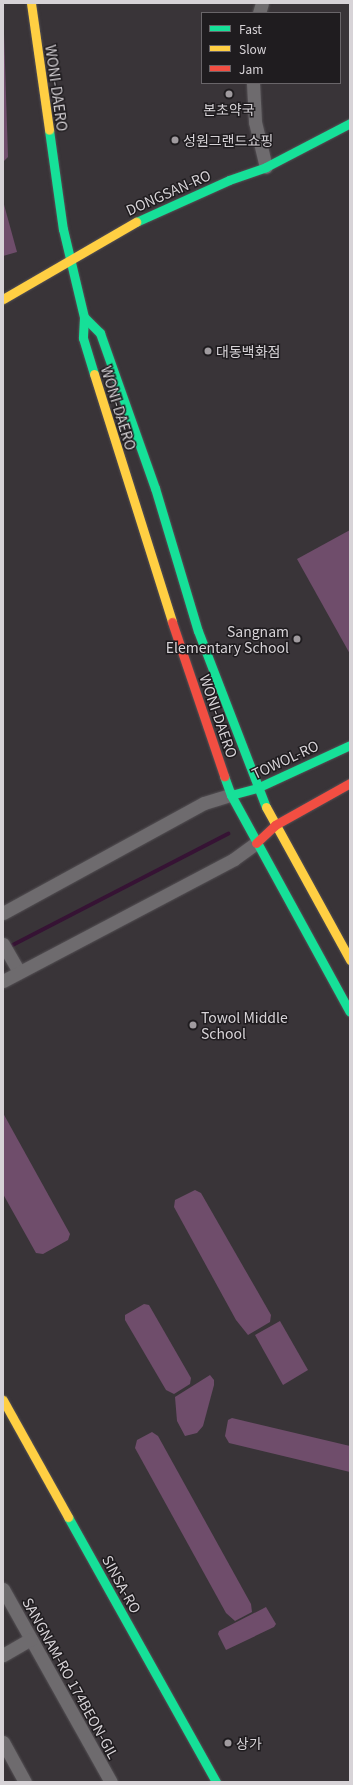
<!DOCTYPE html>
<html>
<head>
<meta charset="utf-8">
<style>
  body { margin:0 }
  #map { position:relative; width:353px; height:1785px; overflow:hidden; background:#393438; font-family:Georgia,"Noto Sans KR",serif }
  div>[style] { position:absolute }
  .green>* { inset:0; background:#6f4d6b }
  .stream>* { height:3.5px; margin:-1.75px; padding:0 1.75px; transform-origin:1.75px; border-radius:1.75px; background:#361334 }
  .roads { filter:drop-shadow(0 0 1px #545054) drop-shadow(0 0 1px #545054) }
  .street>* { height:13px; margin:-6.5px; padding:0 6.5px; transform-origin:6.5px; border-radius:6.5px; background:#6e6b6e }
  .fast>* { height:9px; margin:-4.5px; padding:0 4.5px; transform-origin:4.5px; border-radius:4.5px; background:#16e098 }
  .slow>* { height:9px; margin:-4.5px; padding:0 4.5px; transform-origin:4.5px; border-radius:4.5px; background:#ffcf43 }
  .jam>* { height:9px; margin:-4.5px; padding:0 4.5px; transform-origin:4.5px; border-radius:4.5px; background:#f24e42 }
  .dots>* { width:11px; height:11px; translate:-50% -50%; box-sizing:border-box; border:2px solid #1f1c1f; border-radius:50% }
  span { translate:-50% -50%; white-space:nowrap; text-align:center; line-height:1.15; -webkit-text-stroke:3px #1f1c1f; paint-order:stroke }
  .street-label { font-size:14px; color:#d7d3d7 }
  .poi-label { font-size:14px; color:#d7d3d7 }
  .left { translate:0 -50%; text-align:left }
  .right { translate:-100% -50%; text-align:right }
  .frame { position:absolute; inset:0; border:4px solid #d7d3d7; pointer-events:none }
  .legend { position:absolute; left:201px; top:12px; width:140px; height:72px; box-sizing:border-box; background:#1f1c1f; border:1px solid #696569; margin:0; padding:5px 7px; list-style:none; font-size:12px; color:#d7d3d7 }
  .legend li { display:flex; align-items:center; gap:8px; height:20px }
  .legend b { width:20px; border:1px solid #696569 }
</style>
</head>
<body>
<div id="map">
  <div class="green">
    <i style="clip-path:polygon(3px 3px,8px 157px,4px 161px,3px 161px)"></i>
    <i style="clip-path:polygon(3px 201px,17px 252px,3px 256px)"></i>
    <i style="clip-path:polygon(350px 530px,350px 654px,297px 559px)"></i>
    <i style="clip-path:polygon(3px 1113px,70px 1234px,68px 1240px,43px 1254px,36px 1253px,3px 1194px)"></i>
    <i style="clip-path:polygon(195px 1190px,201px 1193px,271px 1315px,270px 1322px,248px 1335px,236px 1320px,174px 1207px,175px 1200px)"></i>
    <i style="clip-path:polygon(144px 1304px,149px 1305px,191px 1378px,190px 1384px,174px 1394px,166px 1390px,125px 1320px,125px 1315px)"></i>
    <i style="clip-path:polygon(280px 1321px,308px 1370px,283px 1385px,255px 1335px)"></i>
    <i style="clip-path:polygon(210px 1375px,214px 1380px,214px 1385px,203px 1426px,197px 1433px,185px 1436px,177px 1421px,175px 1397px)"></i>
    <i style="clip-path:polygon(232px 1418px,350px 1446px,350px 1472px,229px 1443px,225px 1436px,228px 1420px)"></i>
    <i style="clip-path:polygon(152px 1432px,158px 1436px,251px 1604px,252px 1612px,235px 1621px,226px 1613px,135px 1448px,137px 1440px)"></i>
    <i style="clip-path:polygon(266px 1607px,276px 1624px,274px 1627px,226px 1650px,218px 1634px,219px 1631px)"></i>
  </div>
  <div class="stream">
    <i style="left:7px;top:948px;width:249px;rotate:-27.3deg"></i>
  </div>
  <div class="roads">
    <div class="street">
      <i style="left:259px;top:13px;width:10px;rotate:-73deg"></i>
      <i style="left:253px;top:83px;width:39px;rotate:87deg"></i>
      <i style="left:255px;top:122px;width:46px;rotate:76.3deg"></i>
      <i style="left:3px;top:913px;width:229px;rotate:-28.7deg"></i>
      <i style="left:204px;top:803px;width:28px;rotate:-17deg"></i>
      <i style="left:3px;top:944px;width:32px;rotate:60deg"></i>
      <i style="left:3px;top:981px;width:261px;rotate:-27.8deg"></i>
      <i style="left:234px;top:859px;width:27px;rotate:-36deg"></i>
      <i style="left:3px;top:1589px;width:221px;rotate:60.8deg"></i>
      <i style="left:3px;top:1655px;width:32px;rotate:-30deg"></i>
      <i style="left:3px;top:1742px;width:46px;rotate:61.2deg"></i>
    </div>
    <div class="fast">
      <i style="left:49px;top:130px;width:100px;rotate:82deg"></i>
      <i style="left:63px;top:229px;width:90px;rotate:76.6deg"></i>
      <i style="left:84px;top:317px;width:21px;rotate:93deg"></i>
      <i style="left:83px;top:338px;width:38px;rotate:73deg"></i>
      <i style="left:136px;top:222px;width:102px;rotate:-24.3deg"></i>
      <i style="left:229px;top:180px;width:39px;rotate:-19deg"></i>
      <i style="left:266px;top:167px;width:95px;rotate:-27.6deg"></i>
      <i style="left:84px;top:317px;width:23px;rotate:45deg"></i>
      <i style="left:100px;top:333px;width:164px;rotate:70.5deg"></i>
      <i style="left:155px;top:488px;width:149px;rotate:73.3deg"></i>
      <i style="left:198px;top:631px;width:189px;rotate:68.9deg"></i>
      <i style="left:224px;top:776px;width:20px;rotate:70deg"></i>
      <i style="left:231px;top:795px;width:247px;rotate:61.3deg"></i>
      <i style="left:231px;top:795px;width:27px;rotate:-15deg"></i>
      <i style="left:257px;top:788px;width:102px;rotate:-24.8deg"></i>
      <i style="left:68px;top:1517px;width:304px;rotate:60.8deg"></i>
    </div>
    <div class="slow">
      <i style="left:31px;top:3px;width:128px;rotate:81.9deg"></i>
      <i style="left:3px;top:299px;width:154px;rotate:-30.1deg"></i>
      <i style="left:94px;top:374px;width:260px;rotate:72.5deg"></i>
      <i style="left:266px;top:807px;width:175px;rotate:61.2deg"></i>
      <i style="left:3px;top:1400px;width:134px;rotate:60.9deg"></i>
    </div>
    <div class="jam">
      <i style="left:172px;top:622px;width:163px;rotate:71.3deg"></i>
      <i style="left:256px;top:843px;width:26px;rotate:-43deg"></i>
      <i style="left:275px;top:825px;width:86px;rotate:-29.2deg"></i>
    </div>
  </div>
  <div class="dots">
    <i style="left:229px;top:94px;background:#a09b9f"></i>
    <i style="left:175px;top:140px;background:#a09b9f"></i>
    <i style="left:208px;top:351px;background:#a09b9f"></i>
    <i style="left:297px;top:639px;background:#a09b9f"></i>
    <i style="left:193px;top:1025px;background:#a09b9f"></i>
    <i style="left:228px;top:1743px;background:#a09b9f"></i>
  </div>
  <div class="street-label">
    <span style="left:57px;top:88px;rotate:82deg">WONI-DAERO</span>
    <span style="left:168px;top:192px;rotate:-24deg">DONGSAN-RO</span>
    <span style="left:119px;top:408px;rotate:73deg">WONI-DAERO</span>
    <span style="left:219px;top:716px;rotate:71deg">WONI-DAERO</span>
    <span style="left:285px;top:759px;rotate:-25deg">TOWOL-RO</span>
    <span style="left:122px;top:1584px;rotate:61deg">SINSA-RO</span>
    <span style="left:71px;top:1678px;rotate:61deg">SANGNAM-RO 174BEON-GIL</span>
  </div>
  <div class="poi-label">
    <span style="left:229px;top:109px">본초약국</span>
    <span class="left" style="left:183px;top:140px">성원그랜드쇼핑</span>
    <span class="left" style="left:216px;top:351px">대동백화점</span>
    <span class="right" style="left:289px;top:639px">Sangnam<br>Elementary School</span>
    <span class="left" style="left:201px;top:1025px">Towol Middle<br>School</span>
    <span class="left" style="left:236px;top:1743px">상가</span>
  </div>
  <div class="frame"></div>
  <ul class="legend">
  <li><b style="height:5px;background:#16e098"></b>Fast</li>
  <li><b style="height:5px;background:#ffcf43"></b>Slow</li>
  <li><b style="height:5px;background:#f24e42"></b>Jam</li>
  </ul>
</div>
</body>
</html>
